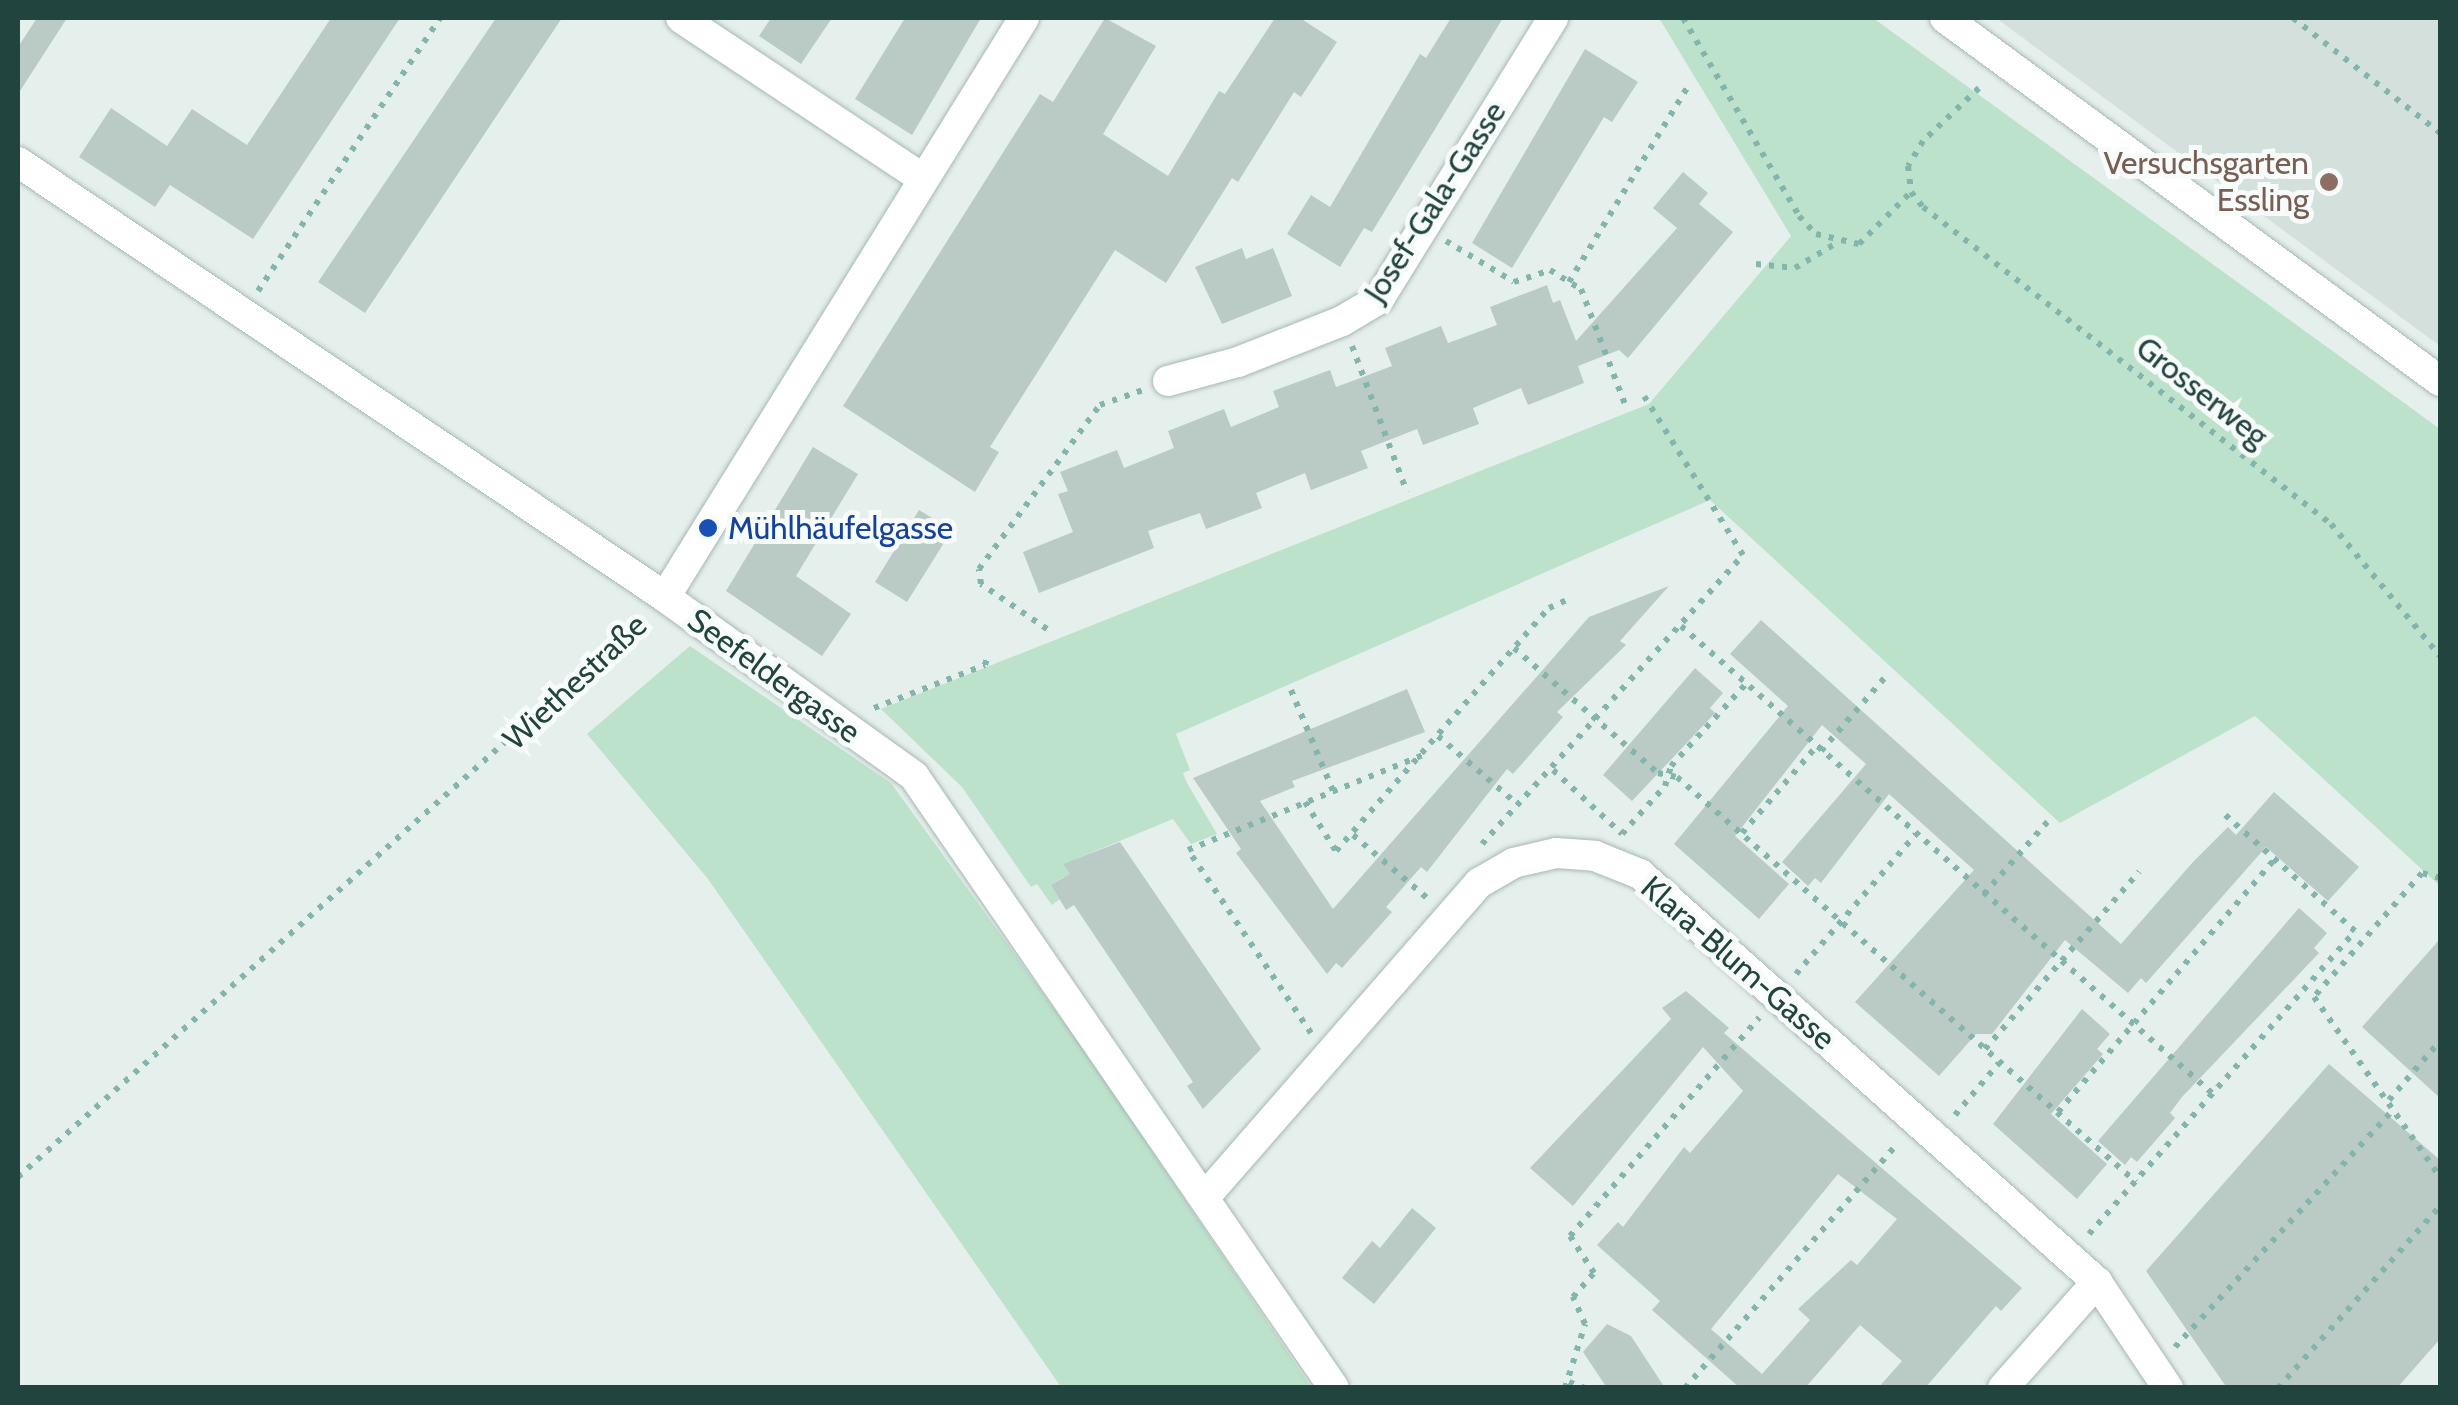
<!DOCTYPE html>
<html>
<head>
<meta charset="utf-8">
<style>
  body { margin:0 }
  #map { position:relative; width:2458px; height:1405px; overflow:hidden; background:#e5efec; font-family:Cabin,sans-serif }
  div>[style] { position:absolute }
  .built>* { inset:0; background:#d3e0db }
  .green>* { inset:0; background:#bde2cc }
  .building>* { inset:0; background:#bacbc6 }
  .path>* { height:6px; margin-top:-3px; transform-origin:0; background:repeating-linear-gradient(90deg,#84b5ac 0 5px,transparent 0 13px) }
  .roads { filter:drop-shadow(0 0 2px #a7b8b5) drop-shadow(0 0 2px #a7b8b5) }
  .minor>* { height:30px; margin:-15px; padding:0 15px; transform-origin:15px; border-radius:15px; background:#fff }
  .dots>* { width:28px; height:28px; translate:-50% -50%; box-sizing:border-box; border:5px solid #f7fbfa; border-radius:50% }
  span { translate:-50% -50%; white-space:nowrap; text-align:center; line-height:1.15; -webkit-text-stroke:10px #f7fbfa; paint-order:stroke }
  .education-label { font-size:32px; color:#785e54 }
  .right { translate:-100% -50%; text-align:right }
  .street-label { font-size:32px; color:#22443f }
  .transit-label { font-size:32px; color:#164399 }
  .left { translate:0 -50%; text-align:left }
  .frame { position:absolute; inset:0; border:20px solid #22443f; pointer-events:none }
</style>
</head>
<body>
<div id="map">
  <div class="built">
    <i style="clip-path:polygon(1996px 18px,2440px 18px,2440px 346px)"></i>
  </div>
  <div class="green">
    <i style="clip-path:polygon(1659px 18px,1873px 18px,2440px 429px,2440px 886px,2255px 716px,2060px 823px,1710px 500px,1176px 734px,1190px 770px,1183px 773px,1187px 783px,1217px 834px,1191px 844px,1173px 819px,1064px 864px,1079px 889px,1064px 877px,1051px 885px,1060px 899px,1052px 905px,1037px 884px,1031px 887px,962px 787px,881px 709px,1649px 404px,1791px 236px)"></i>
    <i style="clip-path:polygon(690px 646px,891px 783px,1089px 1057px,1311px 1387px,1061px 1387px,708px 879px,587px 734px)"></i>
  </div>
  <div class="building">
    <i style="clip-path:polygon(37px 18px,67px 18px,18px 94px,18px 47px)"></i>
    <i style="clip-path:polygon(331px 18px,400px 18px,253px 239px,170px 185px,155px 207px,79px 157px,111px 108px,167px 146px,192px 109px,247px 145px)"></i>
    <i style="clip-path:polygon(496px 18px,562px 18px,365px 313px,318px 282px)"></i>
    <i style="clip-path:polygon(771px 18px,832px 18px,801px 64px,759px 36px)"></i>
    <i style="clip-path:polygon(905px 18px,981px 18px,912px 135px,855px 99px)"></i>
    <i style="clip-path:polygon(1105px 18px,1156px 46px,1103px 134px,1168px 176px,1219px 91px,1225px 94px,1275px 18px,1300px 18px,1337px 42px,1301px 97px,1294px 92px,1238px 182px,1232px 178px,1166px 283px,1115px 250px,990px 447px,999px 452px,975px 492px,843px 406px,1040px 94px,1053px 102px)"></i>
    <i style="clip-path:polygon(1451px 18px,1503px 18px,1372px 232px,1364px 228px,1340px 267px,1287px 234px,1311px 195px,1330px 207px,1420px 54px,1426px 58px)"></i>
    <i style="clip-path:polygon(1585px 49px,1638px 82px,1612px 122px,1604px 117px,1512px 268px,1472px 243px)"></i>
    <i style="clip-path:polygon(1683px 172px,1708px 193px,1699px 204px,1733px 232px,1628px 358px,1619px 350px,1578px 366px,1584px 383px,1528px 405px,1521px 388px,1473px 408px,1479px 424px,1423px 445px,1417px 429px,1361px 451px,1368px 468px,1311px 490px,1305px 473px,1256px 493px,1262px 508px,1206px 529px,1200px 513px,1148px 531px,1154px 548px,1039px 593px,1023px 552px,1073px 532px,1058px 494px,1068px 491px,1060px 472px,1117px 450px,1124px 468px,1174px 448px,1168px 431px,1224px 409px,1231px 427px,1279px 407px,1273px 391px,1330px 370px,1336px 387px,1363px 377px,1392px 366px,1385px 348px,1441px 326px,1448px 343px,1497px 325px,1490px 307px,1547px 285px,1553px 303px,1560px 300px,1576px 341px,1677px 228px,1653px 208px)"></i>
    <i style="clip-path:polygon(1242px 248px,1246px 259px,1273px 248px,1292px 296px,1222px 324px,1195px 267px)"></i>
    <i style="clip-path:polygon(813px 447px,858px 474px,796px 576px,851px 614px,822px 656px,726px 591px)"></i>
    <i style="clip-path:polygon(919px 510px,952px 530px,907px 602px,875px 582px)"></i>
    <i style="clip-path:polygon(1669px 586px,1620px 641px,1626px 645px,1557px 712px,1563px 717px,1513px 774px,1507px 769px,1427px 872px,1421px 867px,1386px 907px,1392px 912px,1342px 968px,1336px 963px,1327px 974px,1236px 853px,1241px 849px,1193px 778px,1407px 689px,1425px 732px,1292px 781px,1295px 787px,1260px 801px,1333px 909px,1589px 617px)"></i>
    <i style="clip-path:polygon(1761px 620px,2121px 944px,2193px 862px,2228px 827px,2236px 835px,2274px 792px,2359px 867px,2328px 901px,2266px 847px,2146px 983px,2141px 978px,2128px 993px,2065px 940px,1992px 1034px,1976px 1034px,1939px 1076px,1855px 1002px,1974px 870px,1889px 794px,1821px 883px,1815px 878px,1808px 886px,1782px 862px,1866px 764px,1822px 725px,1735px 836px,1789px 884px,1759px 919px,1674px 844px,1788px 706px,1730px 654px)"></i>
    <i style="clip-path:polygon(1695px 668px,1723px 693px,1710px 708px,1715px 713px,1632px 801px,1603px 775px)"></i>
    <i style="clip-path:polygon(1120px 842px,1261px 1049px,1203px 1109px,1187px 1086px,1193px 1082px,1074px 905px,1066px 910px,1051px 885px,1070px 874px,1063px 864px)"></i>
    <i style="clip-path:polygon(2299px 908px,2327px 933px,2314px 948px,2319px 953px,2182px 1097px,2170px 1113px,2175px 1118px,2137px 1162px,2131px 1157px,2125px 1165px,2098px 1141px)"></i>
    <i style="clip-path:polygon(2440px 939px,2440px 1098px,2362px 1027px)"></i>
    <i style="clip-path:polygon(evenodd,1686px 991px,1729px 1028px,1724px 1033px,2022px 1288px,2001px 1311px,1996px 1306px,1925px 1388px,1878px 1388px,1902px 1361px,1860px 1325px,1805px 1388px,1740px 1388px,1652px 1310px,1660px 1301px,1597px 1245px,1618px 1222px,1623px 1227px,1684px 1147px,1690px 1153px,1743px 1091px,1703px 1047px,1573px 1206px,1530px 1168px,1671px 1019px,1662px 1008px,1686px 991px,1838px 1174px,1897px 1219px,1857px 1265px,1851px 1260px,1798px 1309px,1810px 1320px,1762px 1374px,1711px 1329px,1838px 1174px)"></i>
    <i style="clip-path:polygon(2082px 1009px,2110px 1034px,2097px 1049px,2103px 1054px,2051px 1114px,2107px 1164px,2077px 1199px,1993px 1124px)"></i>
    <i style="clip-path:polygon(2329px 1064px,2440px 1160px,2440px 1339px,2397px 1388px,2227px 1388px,2146px 1271px)"></i>
    <i style="clip-path:polygon(1412px 1208px,1436px 1228px,1374px 1304px,1342px 1278px,1372px 1241px,1380px 1248px)"></i>
    <i style="clip-path:polygon(1607px 1324px,1631px 1336px,1665px 1388px,1607px 1388px,1583px 1352px)"></i>
  </div>
  <div class="path">
    <i style="left:1683px;top:18px;width:229px;rotate:59.6deg"></i>
    <i style="left:1799px;top:216px;width:25px;rotate:47deg"></i>
    <i style="left:1816px;top:234px;width:44px;rotate:13.1deg"></i>
    <i style="left:1859px;top:244px;width:74px;rotate:-45deg"></i>
    <i style="left:2293px;top:18px;width:187px;rotate:38deg"></i>
    <i style="left:1979px;top:88px;width:77px;rotate:136.6deg"></i>
    <i style="left:1923px;top:141px;width:29px;rotate:121deg"></i>
    <i style="left:1908px;top:166px;width:26px;rotate:83deg"></i>
    <i style="left:1911px;top:192px;width:19px;rotate:51deg"></i>
    <i style="left:1923px;top:207px;width:517px;rotate:37.85deg"></i>
    <i style="left:2331px;top:524px;width:171px;rotate:50.5deg"></i>
    <i style="left:1446px;top:241px;width:79px;rotate:31.1deg"></i>
    <i style="left:1514px;top:282px;width:38px;rotate:-18deg"></i>
    <i style="left:1550px;top:270px;width:36px;rotate:32deg"></i>
    <i style="left:1581px;top:289px;width:123px;rotate:69.1deg"></i>
    <i style="left:1756px;top:264px;width:39px;rotate:6deg"></i>
    <i style="left:1795px;top:268px;width:47px;rotate:-31deg"></i>
    <i style="left:1569px;top:282px;width:231px;rotate:-58.7deg"></i>
    <i style="left:258px;top:291px;width:328px;rotate:-56.3deg"></i>
    <i style="left:1352px;top:346px;width:156px;rotate:69.4deg"></i>
    <i style="left:1681px;top:626px;width:709px;rotate:41.34deg"></i>
    <i style="left:1047px;top:629px;width:80px;rotate:-145.7deg"></i>
    <i style="left:981px;top:584px;width:15px;rotate:-98deg"></i>
    <i style="left:979px;top:569px;width:204px;rotate:-53.6deg"></i>
    <i style="left:1100px;top:405px;width:46px;rotate:-19.2deg"></i>
    <i style="left:1514px;top:648px;width:191px;rotate:41deg"></i>
    <i style="left:1658px;top:773px;width:19px;rotate:12deg"></i>
    <i style="left:1677px;top:777px;width:612px;rotate:41.42deg"></i>
    <i style="left:1291px;top:690px;width:109px;rotate:67.4deg"></i>
    <i style="left:874px;top:708px;width:119px;rotate:-21.2deg"></i>
    <i style="left:985px;top:665px;width:10px;rotate:-73deg"></i>
    <i style="left:1438px;top:736px;width:104px;rotate:40.7deg"></i>
    <i style="left:1821px;top:751px;width:101px;rotate:-49deg"></i>
    <i style="left:1553px;top:770px;width:94px;rotate:42.8deg"></i>
    <i style="left:1622px;top:834px;width:64px;rotate:-48.1deg"></i>
    <i style="left:1665px;top:786px;width:21px;rotate:-73deg"></i>
    <i style="left:1671px;top:766px;width:110px;rotate:-47.6deg"></i>
    <i style="left:1305px;top:802px;width:58px;rotate:57.7deg"></i>
    <i style="left:1336px;top:851px;width:323px;rotate:-48.8deg"></i>
    <i style="left:1549px;top:608px;width:20px;rotate:-24deg"></i>
    <i style="left:1742px;top:833px;width:113px;rotate:-49.3deg"></i>
    <i style="left:1353px;top:835px;width:97px;rotate:40.4deg"></i>
    <i style="left:1482px;top:844px;width:389px;rotate:-47.9deg"></i>
    <i style="left:1743px;top:555px;width:187px;rotate:-121.9deg"></i>
    <i style="left:2440px;top:878px;width:19px;rotate:-164deg"></i>
    <i style="left:2422px;top:873px;width:164px;rotate:131.1deg"></i>
    <i style="left:2314px;top:997px;width:220px;rotate:55deg"></i>
    <i style="left:1984px;top:894px;width:100px;rotate:-48.7deg"></i>
    <i style="left:1796px;top:974px;width:184px;rotate:-49.4deg"></i>
    <i style="left:1311px;top:1033px;width:220px;rotate:-123.9deg"></i>
    <i style="left:1188px;top:850px;width:253px;rotate:-22deg"></i>
    <i style="left:1985px;top:1049px;width:235px;rotate:-49deg"></i>
    <i style="left:2389px;top:1100px;width:78px;rotate:-49.2deg"></i>
    <i style="left:2058px;top:1112px;width:332px;rotate:-49.4deg"></i>
    <i style="left:1955px;top:1115px;width:68px;rotate:-49.8deg"></i>
    <i style="left:18px;top:1177px;width:842px;rotate:-41.77deg"></i>
    <i style="left:2089px;top:1234px;width:403px;rotate:-48.7deg"></i>
    <i style="left:2355px;top:931px;width:177px;rotate:-138.2deg"></i>
    <i style="left:2175px;top:1347px;width:325px;rotate:-47.4deg"></i>
    <i style="left:1569px;top:1382px;width:17px;rotate:21deg"></i>
    <i style="left:1565px;top:1388px;width:67px;rotate:-72.6deg"></i>
    <i style="left:1585px;top:1324px;width:30px;rotate:-114deg"></i>
    <i style="left:1573px;top:1297px;width:32px;rotate:-49deg"></i>
    <i style="left:1594px;top:1273px;width:44px;rotate:-123deg"></i>
    <i style="left:1570px;top:1236px;width:289px;rotate:-49.1deg"></i>
    <i style="left:1685px;top:1388px;width:323px;rotate:-49deg"></i>
    <i style="left:2278px;top:1388px;width:244px;rotate:-48.3deg"></i>
  </div>
  <div class="roads">
    <div class="minor">
      <i style="left:681px;top:18px;width:291px;rotate:33.6deg"></i>
      <i style="left:1945px;top:18px;width:614px;rotate:36.25deg"></i>
      <i style="left:18px;top:162px;width:780px;rotate:33.91deg"></i>
      <i style="left:665px;top:597px;width:307px;rotate:35.7deg"></i>
      <i style="left:914px;top:776px;width:742px;rotate:55.54deg"></i>
      <i style="left:1168px;top:381px;width:73px;rotate:-15.2deg"></i>
      <i style="left:1238px;top:362px;width:112px;rotate:-21.5deg"></i>
      <i style="left:1342px;top:321px;width:43px;rotate:-30.7deg"></i>
      <i style="left:1379px;top:299px;width:331px;rotate:-58.2deg"></i>
      <i style="left:665px;top:597px;width:681px;rotate:-58.2deg"></i>
      <i style="left:1205px;top:1197px;width:417px;rotate:-48.9deg"></i>
      <i style="left:1479px;top:883px;width:39px;rotate:-30deg"></i>
      <i style="left:1513px;top:863px;width:44px;rotate:-13.1deg"></i>
      <i style="left:1556px;top:853px;width:39px;rotate:4deg"></i>
      <i style="left:1595px;top:856px;width:48px;rotate:21.8deg"></i>
      <i style="left:1640px;top:874px;width:613px;rotate:41.76deg"></i>
      <i style="left:2003px;top:1388px;width:142px;rotate:-48.4deg"></i>
      <i style="left:2097px;top:1282px;width:128px;rotate:56.2deg"></i>
    </div>
  </div>
  <div class="dots">
    <i style="left:2329px;top:182px;background:#8d6e63"></i>
    <i style="left:708px;top:528px;background:#1a4fb4"></i>
  </div>
  <div class="education-label">
    <span class="right" style="left:2309px;top:182px">Versuchsgarten<br>Essling</span>
  </div>
  <div class="street-label">
    <span style="left:1435px;top:202px;rotate:-57deg">Josef-Gala-Gasse</span>
    <span style="left:2202px;top:392px;rotate:38deg">Grosserweg</span>
    <span style="left:774px;top:676px;rotate:36deg">Seefeldergasse</span>
    <span style="left:575px;top:682px;rotate:-43deg">Wiethestraße</span>
    <span style="left:1738px;top:963px;rotate:41deg">Klara-Blum-Gasse</span>
  </div>
  <div class="transit-label">
    <span class="left" style="left:728px;top:528px">Mühlhäufelgasse</span>
  </div>
  <div class="frame"></div>
</div>
</body>
</html>
